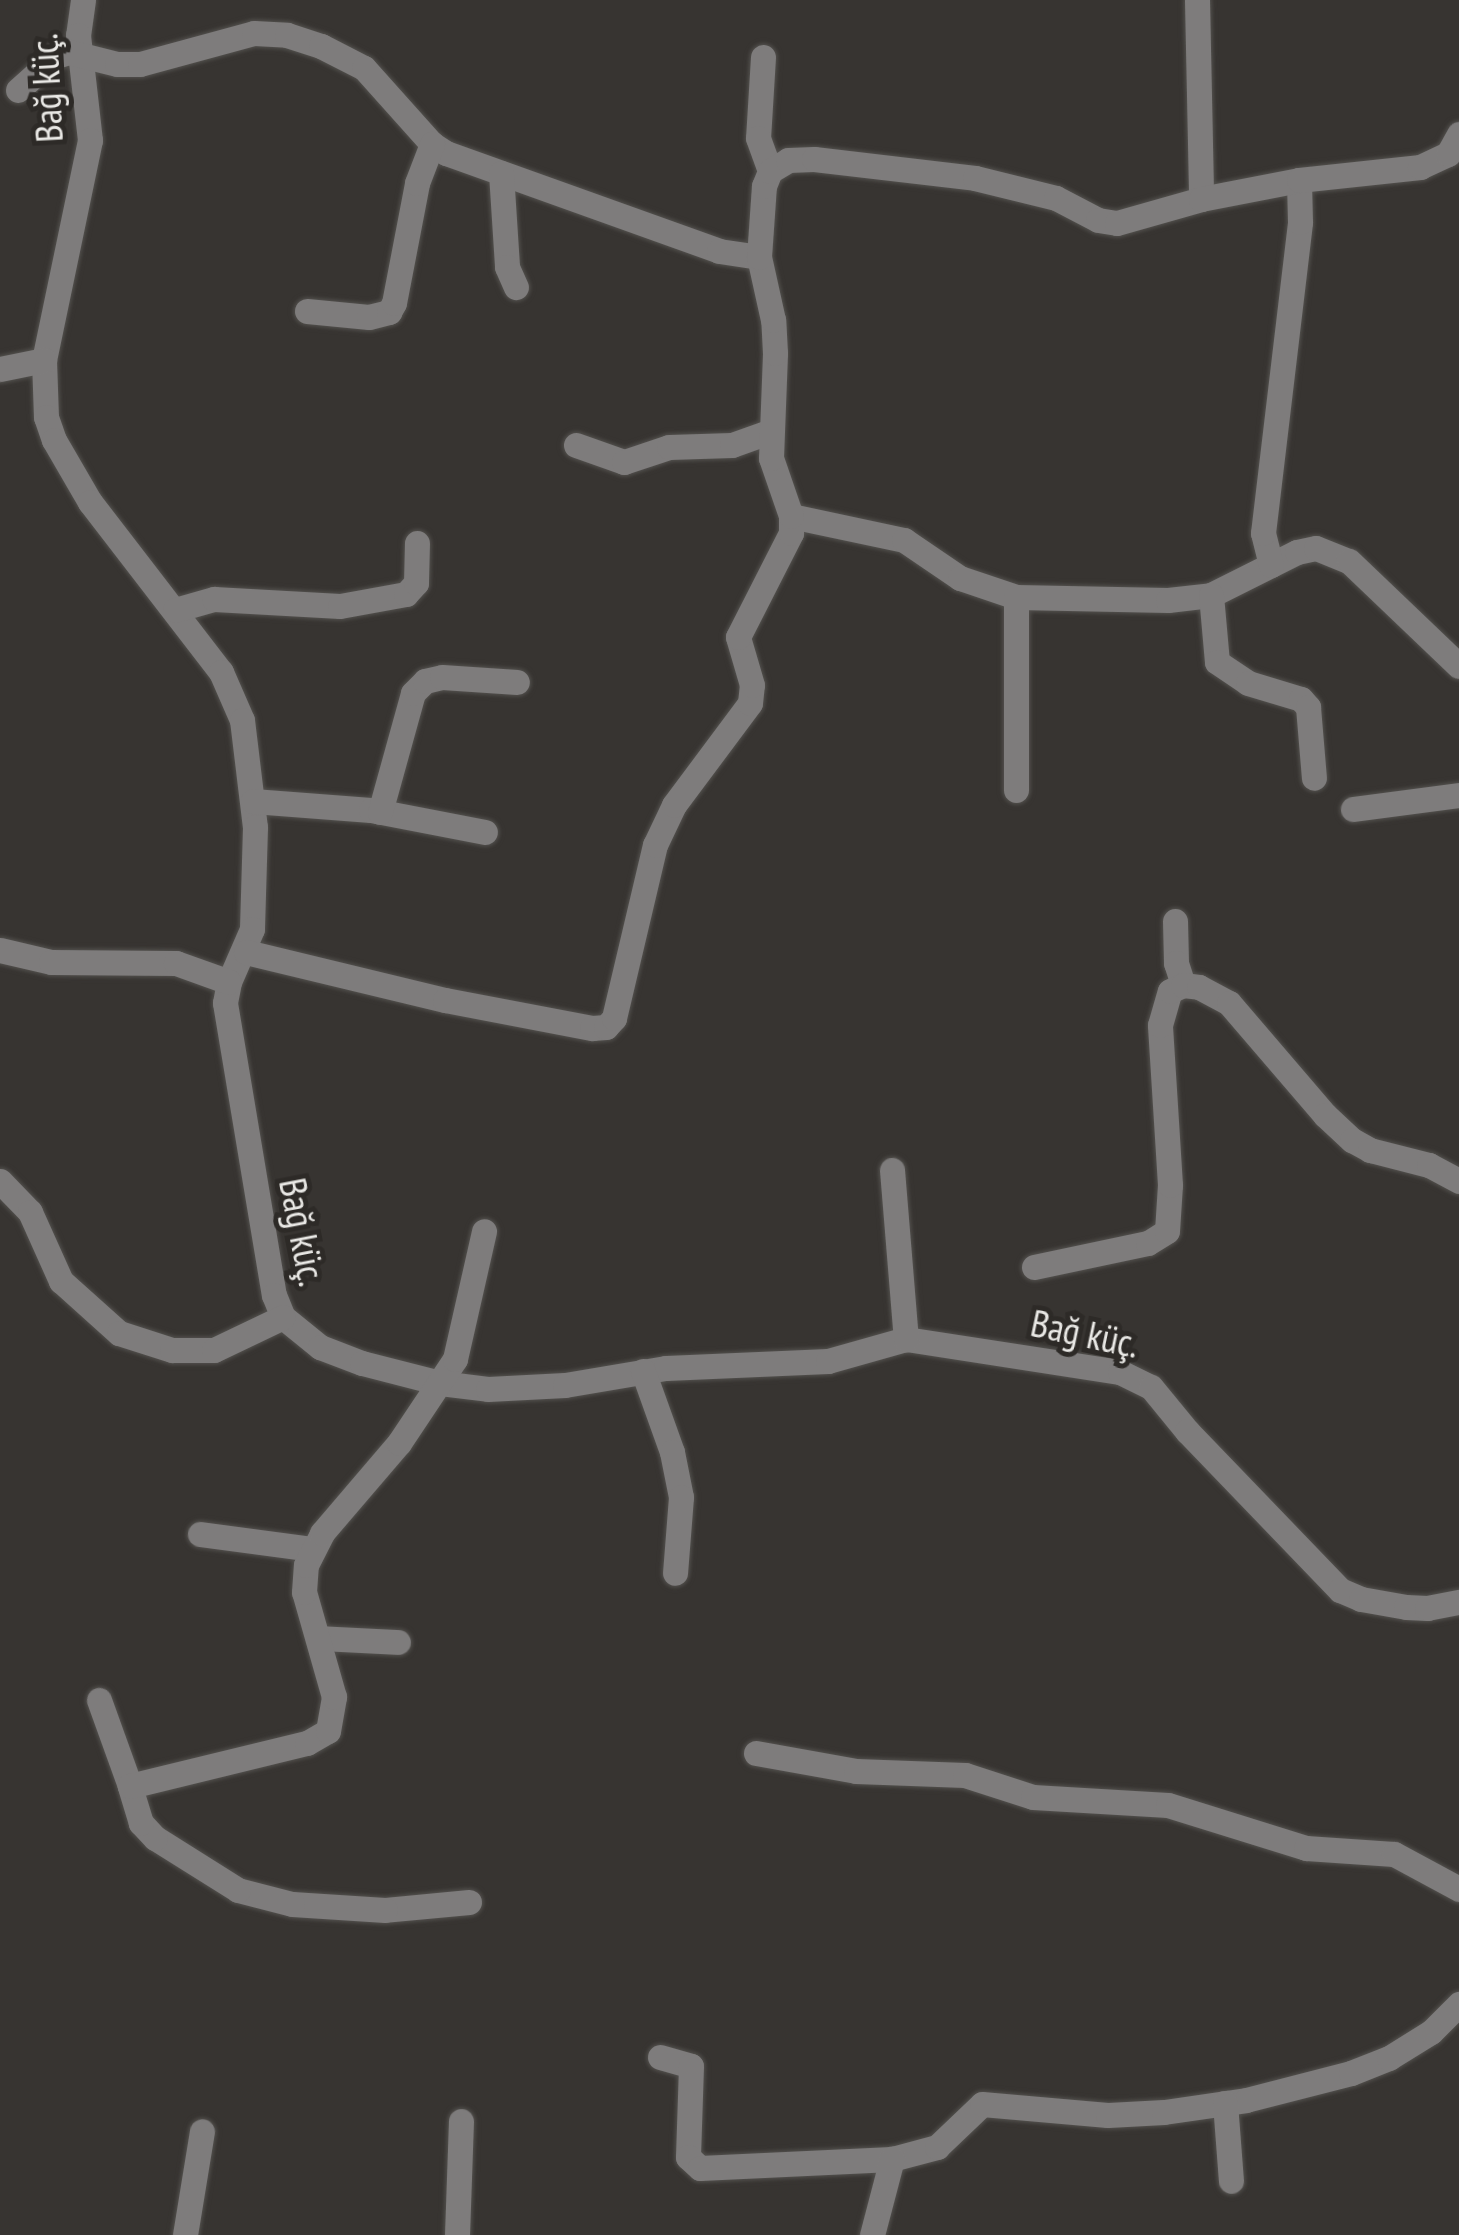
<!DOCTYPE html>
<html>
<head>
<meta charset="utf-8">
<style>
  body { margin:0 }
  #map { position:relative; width:1459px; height:2235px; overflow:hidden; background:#373431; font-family:"PT Sans Narrow",sans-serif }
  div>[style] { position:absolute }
  .roads { filter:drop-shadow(0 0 2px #53514e) drop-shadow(0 0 2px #53514e) }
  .minor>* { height:25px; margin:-12.5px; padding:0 12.5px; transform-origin:12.5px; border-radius:12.5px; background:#7e7c7c }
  span { translate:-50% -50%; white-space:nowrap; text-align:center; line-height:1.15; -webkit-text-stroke:10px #2d2a27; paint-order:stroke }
  .street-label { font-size:38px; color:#e9e8e5 }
</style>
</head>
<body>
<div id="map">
  <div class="roads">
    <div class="minor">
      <i style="left:83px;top:0;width:35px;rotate:98deg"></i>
      <i style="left:78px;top:35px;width:106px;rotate:83.5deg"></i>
      <i style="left:90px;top:140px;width:225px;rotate:101.8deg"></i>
      <i style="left:44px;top:360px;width:57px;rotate:88deg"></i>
      <i style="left:46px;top:417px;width:24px;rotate:71deg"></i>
      <i style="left:54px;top:440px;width:72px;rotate:59.9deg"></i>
      <i style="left:90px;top:502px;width:215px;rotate:52.4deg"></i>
      <i style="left:221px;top:672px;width:52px;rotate:66.4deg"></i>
      <i style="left:242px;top:720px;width:108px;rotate:83.1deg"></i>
      <i style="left:255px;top:827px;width:102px;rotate:91.7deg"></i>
      <i style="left:252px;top:929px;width:58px;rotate:113.5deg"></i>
      <i style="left:229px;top:982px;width:21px;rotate:101deg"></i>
      <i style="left:225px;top:1003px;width:296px;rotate:80.5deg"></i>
      <i style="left:274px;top:1295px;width:24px;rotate:68deg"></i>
      <i style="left:283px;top:1317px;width:48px;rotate:39deg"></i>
      <i style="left:320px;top:1347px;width:45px;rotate:20.9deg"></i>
      <i style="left:362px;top:1363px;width:81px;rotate:14.4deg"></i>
      <i style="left:440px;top:1383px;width:48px;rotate:7.1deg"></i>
      <i style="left:488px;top:1389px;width:77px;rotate:-3deg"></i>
      <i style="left:565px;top:1385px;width:102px;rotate:-9.6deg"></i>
      <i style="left:666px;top:1368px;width:162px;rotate:-2.5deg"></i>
      <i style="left:828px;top:1361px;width:81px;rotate:-15.8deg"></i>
      <i style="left:906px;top:1339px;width:217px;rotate:8.8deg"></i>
      <i style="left:1120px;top:1372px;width:34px;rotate:26deg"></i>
      <i style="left:1151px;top:1387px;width:57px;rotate:50.7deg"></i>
      <i style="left:1187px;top:1431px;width:221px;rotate:46.1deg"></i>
      <i style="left:1340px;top:1590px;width:23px;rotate:23deg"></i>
      <i style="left:1361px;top:1599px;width:46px;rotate:10.1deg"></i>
      <i style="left:1406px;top:1607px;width:21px;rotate:3deg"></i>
      <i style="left:1427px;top:1608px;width:33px;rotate:-11deg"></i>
      <i style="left:1197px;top:0;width:199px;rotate:88.8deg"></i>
      <i style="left:763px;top:57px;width:81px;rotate:93.5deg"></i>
      <i style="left:758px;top:138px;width:35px;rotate:70deg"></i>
      <i style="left:18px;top:90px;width:51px;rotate:-41.8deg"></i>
      <i style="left:56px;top:56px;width:14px;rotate:-17deg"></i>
      <i style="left:69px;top:52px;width:49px;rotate:14deg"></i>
      <i style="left:117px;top:64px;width:23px"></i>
      <i style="left:140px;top:64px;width:118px;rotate:-15.2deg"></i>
      <i style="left:254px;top:33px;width:33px;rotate:3deg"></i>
      <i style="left:287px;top:35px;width:36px;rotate:18deg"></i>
      <i style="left:321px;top:46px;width:48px;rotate:27.1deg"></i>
      <i style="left:364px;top:68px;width:102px;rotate:48.2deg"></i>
      <i style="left:432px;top:144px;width:17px;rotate:33deg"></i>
      <i style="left:446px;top:153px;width:290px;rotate:19.7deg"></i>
      <i style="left:719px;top:251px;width:40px;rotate:8.5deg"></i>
      <i style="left:501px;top:173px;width:94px;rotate:86.3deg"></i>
      <i style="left:507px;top:267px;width:22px;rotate:66deg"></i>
      <i style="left:307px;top:311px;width:62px;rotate:5.5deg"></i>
      <i style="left:369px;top:317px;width:21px;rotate:-14deg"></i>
      <i style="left:389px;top:312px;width:10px;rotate:-61deg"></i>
      <i style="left:394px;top:303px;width:122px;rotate:-79.1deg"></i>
      <i style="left:417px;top:183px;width:42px;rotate:-69deg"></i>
      <i style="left:0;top:369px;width:45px;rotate:-11.6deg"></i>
      <i style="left:576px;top:445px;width:51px;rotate:19.5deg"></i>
      <i style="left:624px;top:462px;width:47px;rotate:-18.4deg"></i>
      <i style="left:669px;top:447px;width:63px;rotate:-1.8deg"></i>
      <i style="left:732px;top:445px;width:41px;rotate:-19.7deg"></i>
      <i style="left:791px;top:516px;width:116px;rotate:12deg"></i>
      <i style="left:904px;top:540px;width:68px;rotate:34.2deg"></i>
      <i style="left:960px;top:578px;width:59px;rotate:18.7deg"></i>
      <i style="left:1016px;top:597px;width:152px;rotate:1.1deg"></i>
      <i style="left:1168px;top:600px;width:43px;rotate:-6.6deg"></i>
      <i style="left:1211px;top:595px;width:96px;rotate:-26.6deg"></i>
      <i style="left:1297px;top:552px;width:19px;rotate:-12deg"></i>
      <i style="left:1316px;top:548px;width:35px;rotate:22deg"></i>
      <i style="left:1349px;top:561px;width:152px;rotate:43.7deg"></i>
      <i style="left:1271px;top:565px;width:33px;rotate:-104deg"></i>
      <i style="left:1263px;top:533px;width:313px;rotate:-83.2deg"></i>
      <i style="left:1300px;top:222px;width:42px;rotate:-91.4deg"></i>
      <i style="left:1211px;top:595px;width:67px;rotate:84.9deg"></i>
      <i style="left:1217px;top:662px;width:37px;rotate:34deg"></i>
      <i style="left:1248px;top:683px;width:55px;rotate:16.8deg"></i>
      <i style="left:1301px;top:699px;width:11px;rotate:49deg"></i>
      <i style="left:1308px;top:707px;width:71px;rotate:85.2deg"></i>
      <i style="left:175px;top:610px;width:41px;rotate:-15.8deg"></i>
      <i style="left:214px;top:599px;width:126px;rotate:3.2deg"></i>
      <i style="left:340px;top:606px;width:67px;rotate:-10.3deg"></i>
      <i style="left:406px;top:594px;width:15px;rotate:-48deg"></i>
      <i style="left:416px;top:583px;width:40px;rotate:-88.6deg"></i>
      <i style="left:1016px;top:790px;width:193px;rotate:-90deg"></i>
      <i style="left:253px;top:801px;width:118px;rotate:4.4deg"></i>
      <i style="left:371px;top:810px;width:116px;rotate:10.9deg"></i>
      <i style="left:1353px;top:809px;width:107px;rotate:-7.5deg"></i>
      <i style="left:380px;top:812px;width:123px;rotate:-74.5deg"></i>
      <i style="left:413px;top:693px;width:17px;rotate:-45deg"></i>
      <i style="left:425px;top:681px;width:17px;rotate:-13deg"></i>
      <i style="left:442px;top:677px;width:75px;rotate:3.8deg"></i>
      <i style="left:1175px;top:921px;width:42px;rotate:88.6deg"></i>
      <i style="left:1176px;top:963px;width:23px;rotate:72deg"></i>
      <i style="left:0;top:950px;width:52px;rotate:13.2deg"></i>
      <i style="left:51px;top:962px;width:125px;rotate:0.5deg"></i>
      <i style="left:176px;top:963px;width:56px;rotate:19.7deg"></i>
      <i style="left:246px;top:952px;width:205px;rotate:13.6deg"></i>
      <i style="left:445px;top:1000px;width:150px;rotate:10.8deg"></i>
      <i style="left:592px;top:1028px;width:14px;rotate:-4deg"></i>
      <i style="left:606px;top:1027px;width:12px;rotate:-48deg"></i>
      <i style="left:614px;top:1018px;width:178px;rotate:-76.7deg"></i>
      <i style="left:655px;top:845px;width:44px;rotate:-64.6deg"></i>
      <i style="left:674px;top:805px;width:127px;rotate:-53.3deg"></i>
      <i style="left:750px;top:703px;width:18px;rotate:-84deg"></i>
      <i style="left:752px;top:685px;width:50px;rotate:-106.3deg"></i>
      <i style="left:738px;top:637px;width:117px;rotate:-63deg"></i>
      <i style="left:791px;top:533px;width:17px;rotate:-90deg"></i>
      <i style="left:791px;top:516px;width:61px;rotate:-109deg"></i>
      <i style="left:771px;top:458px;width:105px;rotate:-87.8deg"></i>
      <i style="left:775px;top:353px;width:33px;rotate:-93deg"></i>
      <i style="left:773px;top:320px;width:65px;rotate:-102.5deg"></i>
      <i style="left:759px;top:257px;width:71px;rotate:-86deg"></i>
      <i style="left:764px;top:186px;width:16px;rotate:-68deg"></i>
      <i style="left:770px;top:171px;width:21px;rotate:-31deg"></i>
      <i style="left:788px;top:160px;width:26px;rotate:-2deg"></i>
      <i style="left:814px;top:159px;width:162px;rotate:6.7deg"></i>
      <i style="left:975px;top:178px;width:83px;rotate:13.9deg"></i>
      <i style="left:1056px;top:198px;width:47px;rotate:27.6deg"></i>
      <i style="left:1098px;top:220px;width:19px;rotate:9deg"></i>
      <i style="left:1117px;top:223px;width:87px;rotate:-15.9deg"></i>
      <i style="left:1201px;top:199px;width:100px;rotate:-11deg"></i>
      <i style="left:1299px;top:180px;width:122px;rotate:-6.1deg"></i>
      <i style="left:1420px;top:167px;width:31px;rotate:-25deg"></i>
      <i style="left:1448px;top:154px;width:23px;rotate:-61deg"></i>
      <i style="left:892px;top:1170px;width:170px;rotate:85.3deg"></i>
      <i style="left:0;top:1181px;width:43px;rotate:45.9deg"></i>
      <i style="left:30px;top:1212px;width:76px;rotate:65.8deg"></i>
      <i style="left:61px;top:1281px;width:78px;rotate:41.9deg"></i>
      <i style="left:119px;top:1333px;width:56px;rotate:17.8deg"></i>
      <i style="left:172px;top:1350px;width:42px"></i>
      <i style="left:214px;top:1350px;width:76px;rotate:-25.6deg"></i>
      <i style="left:1034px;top:1267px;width:116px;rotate:-11.9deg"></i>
      <i style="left:1148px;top:1243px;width:22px;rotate:-32deg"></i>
      <i style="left:1167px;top:1231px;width:46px;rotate:-86.3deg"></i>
      <i style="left:1170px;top:1185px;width:160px;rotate:-93.6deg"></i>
      <i style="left:1160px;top:1025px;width:35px;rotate:-74deg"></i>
      <i style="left:1170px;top:991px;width:14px;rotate:-25deg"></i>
      <i style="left:1183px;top:985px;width:16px;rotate:7deg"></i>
      <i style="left:1199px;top:987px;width:34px;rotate:28deg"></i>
      <i style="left:1229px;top:1003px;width:148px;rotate:49.4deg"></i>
      <i style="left:1325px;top:1115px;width:37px;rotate:43deg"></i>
      <i style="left:1352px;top:1140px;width:21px;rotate:29deg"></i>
      <i style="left:1370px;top:1150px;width:61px;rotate:14.3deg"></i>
      <i style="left:1429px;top:1165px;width:34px;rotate:28deg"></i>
      <i style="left:643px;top:1371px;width:86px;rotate:70.3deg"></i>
      <i style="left:672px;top:1452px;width:46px;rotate:78.7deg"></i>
      <i style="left:681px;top:1497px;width:76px;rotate:94.5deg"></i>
      <i style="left:200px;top:1534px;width:113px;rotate:7.6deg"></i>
      <i style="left:319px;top:1638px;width:79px;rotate:2.9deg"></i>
      <i style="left:99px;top:1700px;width:91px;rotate:70.2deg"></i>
      <i style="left:756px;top:1753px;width:102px;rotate:10.2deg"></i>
      <i style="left:856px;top:1771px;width:109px;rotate:2.1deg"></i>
      <i style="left:965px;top:1775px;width:71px;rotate:17.9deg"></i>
      <i style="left:1033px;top:1797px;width:135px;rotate:3.4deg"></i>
      <i style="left:1168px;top:1805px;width:145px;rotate:17.3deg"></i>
      <i style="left:1306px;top:1848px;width:88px;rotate:3.9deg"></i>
      <i style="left:1394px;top:1854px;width:74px;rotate:28.3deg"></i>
      <i style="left:469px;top:1902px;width:84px;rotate:174.6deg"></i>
      <i style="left:385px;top:1910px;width:93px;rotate:-176.3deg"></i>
      <i style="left:292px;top:1904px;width:56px;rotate:-165.5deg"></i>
      <i style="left:238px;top:1890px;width:98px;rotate:-147.9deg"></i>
      <i style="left:155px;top:1838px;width:21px;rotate:-133deg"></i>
      <i style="left:141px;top:1823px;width:39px;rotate:-107deg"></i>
      <i style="left:130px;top:1786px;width:182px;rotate:-13.7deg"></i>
      <i style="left:307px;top:1743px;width:24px;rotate:-30deg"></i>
      <i style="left:328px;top:1731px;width:35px;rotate:-80deg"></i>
      <i style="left:334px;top:1697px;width:109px;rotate:-105.9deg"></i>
      <i style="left:304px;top:1592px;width:27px;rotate:-86deg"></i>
      <i style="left:306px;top:1565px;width:36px;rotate:-63deg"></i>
      <i style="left:322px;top:1533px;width:118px;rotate:-49.5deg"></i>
      <i style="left:399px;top:1443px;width:101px;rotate:-56.3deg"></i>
      <i style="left:455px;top:1359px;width:131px;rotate:-77.2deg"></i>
      <i style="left:660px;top:2057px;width:32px;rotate:16deg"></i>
      <i style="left:691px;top:2066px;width:91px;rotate:91.9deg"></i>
      <i style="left:688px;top:2157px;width:16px;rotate:43deg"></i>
      <i style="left:700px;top:2168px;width:192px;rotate:-2.7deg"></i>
      <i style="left:892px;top:2159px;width:47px;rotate:-14.9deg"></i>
      <i style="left:937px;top:2147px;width:62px;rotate:-43.7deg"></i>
      <i style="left:982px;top:2104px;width:126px;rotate:5deg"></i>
      <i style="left:1108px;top:2115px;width:56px;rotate:-3.1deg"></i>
      <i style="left:1164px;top:2112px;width:83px;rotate:-8.3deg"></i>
      <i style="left:1246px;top:2100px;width:108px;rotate:-14.4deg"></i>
      <i style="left:1351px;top:2073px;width:41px;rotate:-21.5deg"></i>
      <i style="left:1389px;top:2058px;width:49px;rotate:-31.8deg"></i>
      <i style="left:1431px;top:2032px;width:40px;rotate:-45deg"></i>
      <i style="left:1225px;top:2103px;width:78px;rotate:85.6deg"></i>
      <i style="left:185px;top:2235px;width:105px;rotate:-80.7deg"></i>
      <i style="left:457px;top:2235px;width:114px;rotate:-88deg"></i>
      <i style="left:872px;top:2235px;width:79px;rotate:-75.3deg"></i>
    </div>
  </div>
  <div class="street-label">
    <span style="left:46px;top:88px;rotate:-93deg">Bağ küç.</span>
    <span style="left:303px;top:1232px;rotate:79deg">Bağ küç.</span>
    <span style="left:1085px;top:1333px;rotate:12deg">Bağ küç.</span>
  </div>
</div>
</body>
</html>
